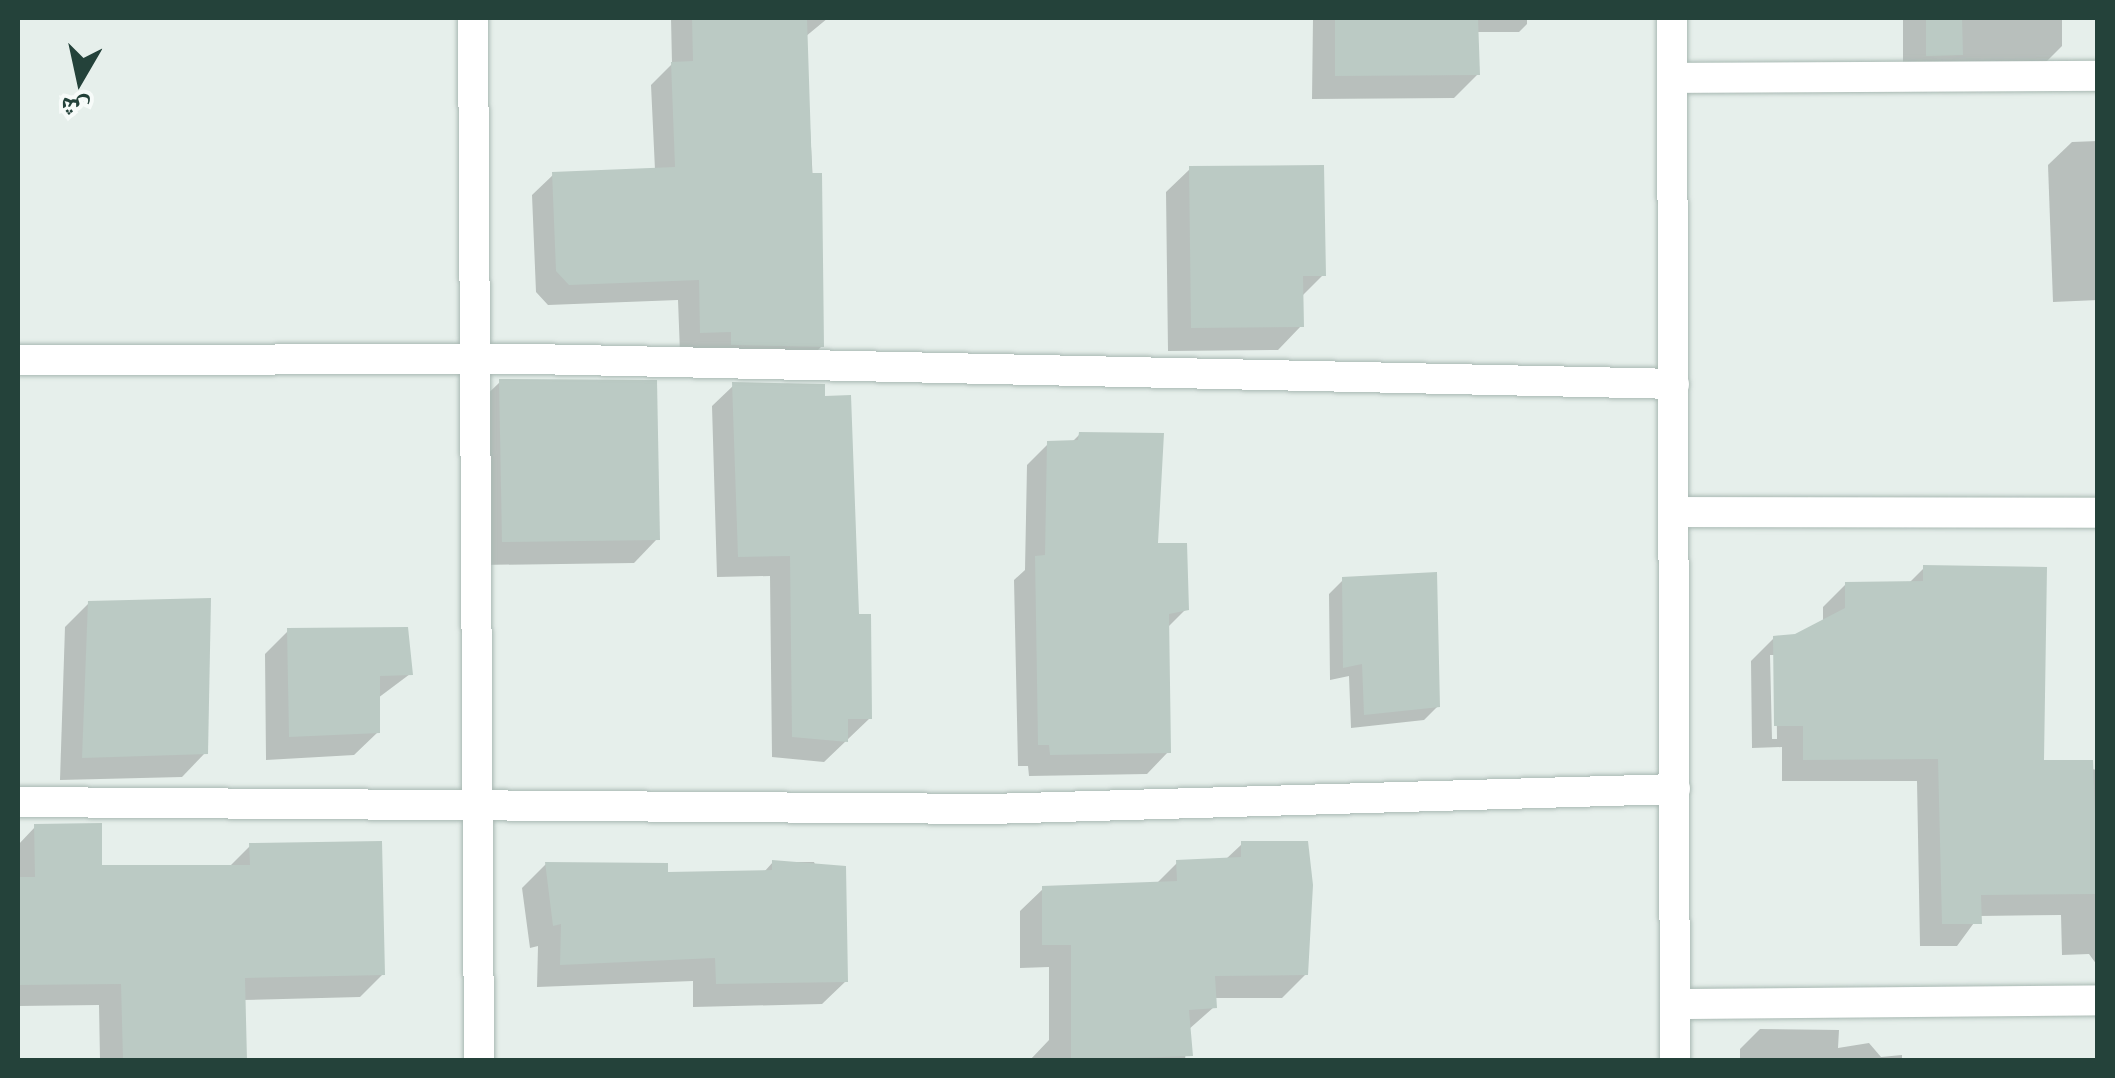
<!DOCTYPE html>
<html>
<head>
<meta charset="utf-8">
<style>
  body { margin:0 }
  #map { position:relative; width:2115px; height:1078px; overflow:hidden; background:#e6efeb; font-family:Quicksand,"Noto Naskh Arabic",sans-serif }
  div>[style] { position:absolute }
  .shadow>* { inset:0; background:#0003 }
  .building>* { inset:0; background:#bbcac4 }
  .roads { filter:drop-shadow(0 0 2px #a8b8b2) drop-shadow(0 0 2px #a8b8b2) }
  .minor>* { height:30px; margin:-15px; padding:0 15px; transform-origin:15px; border-radius:15px; background:#fff }
  span { translate:-50% -50%; white-space:nowrap; text-align:center; line-height:1.15; -webkit-text-stroke:8px #f7fbf9; paint-order:stroke }
  .frame { position:absolute; inset:0; border:20px solid #24423a; pointer-events:none }
  .north { position:absolute; left:30px; top:30px; width:100px; height:100px; -webkit-text-stroke:8px #f7fbf9; paint-order:stroke; rotate:189deg; font-size:28px; font-weight:700; line-height:40px; text-align:center; color:#24423a }
  .north::after { content:''; display:block; margin:auto; width:35px; height:45px; background:#24423a; clip-path:polygon(50% 0,100% 100%,50% 72%,0 100%) }
</style>
</head>
<body>
<div id="map">
  <div class="shadow">
    <i style="clip-path:polygon(671px 18px,828px 18px,805px 37px,822px 346px,801px 367px,680px 353px,678px 300px,548px 305px,536px 292px,532px 195px,554px 174px,655px 170px,651px 85px,672px 64px)"></i>
    <i style="clip-path:polygon(1313px 18px,1527px 18px,1527px 24px,1519px 32px,1476px 32px,1478px 74px,1454px 98px,1312px 99px)"></i>
    <i style="clip-path:polygon(1903px 18px,2062px 18px,2062px 46px,2039px 69px,1903px 78px)"></i>
    <i style="clip-path:polygon(2098px 141px,2098px 300px,2053px 302px,2048px 165px,2072px 142px)"></i>
    <i style="clip-path:polygon(1190px 169px,1323px 275px,1301px 297px,1301px 326px,1278px 350px,1168px 351px,1166px 192px)"></i>
    <i style="clip-path:polygon(500px 382px,657px 539px,634px 563px,480px 565px,476px 405px)"></i>
    <i style="clip-path:polygon(734px 385px,857px 616px,870px 718px,824px 762px,772px 757px,770px 576px,717px 577px,712px 406px)"></i>
    <i style="clip-path:polygon(1080px 434px,1156px 545px,1186px 609px,1167px 628px,1168px 752px,1147px 774px,1029px 776px,1028px 766px,1018px 766px,1014px 580px,1025px 570px,1027px 465px,1048px 444px,1071px 443px)"></i>
    <i style="clip-path:polygon(evenodd,1924px 568px,2042px 762px,2098px 770px,2097px 965px,2089px 954px,2062px 955px,2061px 915px,1979px 916px,1957px 946px,1920px 946px,1917px 781px,1782px 781px,1782px 747px,1752px 748px,1751px 661px,1774px 638px,1796px 637px,1823px 622px,1823px 607px,1846px 584px,1908px 584px,1924px 568px,1770px 655px,1776px 655px,1777px 739px,1772px 739px,1770px 655px)"></i>
    <i style="clip-path:polygon(1343px 580px,1438px 706px,1424px 720px,1351px 728px,1349px 676px,1330px 680px,1329px 594px)"></i>
    <i style="clip-path:polygon(89px 603px,205px 753px,182px 777px,60px 780px,65px 627px)"></i>
    <i style="clip-path:polygon(288px 631px,410px 674px,378px 698px,378px 732px,354px 755px,266px 760px,265px 654px)"></i>
    <i style="clip-path:polygon(35px 827px,100px 868px,228px 868px,250px 846px,383px 974px,360px 997px,243px 1000px,244px 1060px,100px 1060px,99px 1005px,18px 1006px,18px 845px)"></i>
    <i style="clip-path:polygon(1242px 844px,1306px 974px,1282px 998px,1214px 998px,1214px 1007px,1188px 1030px,1185px 1060px,1030px 1060px,1049px 1040px,1049px 967px,1020px 968px,1020px 911px,1044px 888px,1156px 884px,1177px 863px,1225px 860px)"></i>
    <i style="clip-path:polygon(773px 862px,814px 862px,817px 869px,846px 981px,822px 1004px,693px 1007px,693px 981px,537px 987px,538px 946px,530px 948px,522px 888px,546px 864px,665px 874px,764px 872px)"></i>
    <i style="clip-path:polygon(1760px 1029px,1839px 1030px,1838px 1048px,1869px 1043px,1881px 1057px,1902px 1055px,1902px 1060px,1740px 1060px,1740px 1049px)"></i>
  </div>
  <div class="building">
    <i style="clip-path:polygon(692px 18px,807px 18px,812px 173px,822px 173px,824px 347px,731px 345px,731px 332px,700px 333px,699px 280px,569px 285px,556px 271px,552px 172px,675px 167px,671px 62px,693px 61px)"></i>
    <i style="clip-path:polygon(1335px 18px,1478px 18px,1480px 75px,1335px 76px)"></i>
    <i style="clip-path:polygon(1926px 18px,1962px 18px,1963px 55px,1926px 56px)"></i>
    <i style="clip-path:polygon(1324px 165px,1326px 276px,1303px 276px,1304px 327px,1191px 328px,1189px 166px)"></i>
    <i style="clip-path:polygon(499px 379px,657px 380px,660px 540px,502px 542px)"></i>
    <i style="clip-path:polygon(732px 382px,825px 384px,825px 396px,851px 395px,859px 614px,871px 614px,872px 719px,848px 719px,848px 742px,792px 737px,790px 556px,738px 557px)"></i>
    <i style="clip-path:polygon(1079px 432px,1164px 433px,1158px 543px,1187px 543px,1189px 610px,1169px 614px,1171px 753px,1050px 755px,1049px 745px,1038px 745px,1035px 556px,1045px 555px,1047px 441px,1078px 440px)"></i>
    <i style="clip-path:polygon(1923px 565px,2047px 567px,2044px 760px,2093px 760px,2098px 894px,1981px 895px,1982px 924px,1942px 924px,1938px 759px,1803px 760px,1803px 726px,1774px 726px,1773px 636px,1795px 634px,1845px 608px,1845px 582px,1923px 581px)"></i>
    <i style="clip-path:polygon(1437px 572px,1440px 707px,1364px 715px,1362px 664px,1343px 668px,1342px 577px)"></i>
    <i style="clip-path:polygon(211px 598px,208px 754px,82px 758px,88px 601px)"></i>
    <i style="clip-path:polygon(408px 627px,413px 675px,380px 676px,380px 733px,289px 737px,287px 628px)"></i>
    <i style="clip-path:polygon(102px 823px,102px 865px,250px 865px,249px 843px,382px 841px,385px 975px,245px 978px,247px 1060px,123px 1060px,121px 984px,18px 985px,18px 877px,35px 877px,34px 824px)"></i>
    <i style="clip-path:polygon(1241px 841px,1308px 841px,1313px 885px,1308px 975px,1215px 976px,1217px 1008px,1189px 1010px,1193px 1056px,1071px 1060px,1071px 945px,1042px 945px,1042px 886px,1177px 881px,1176px 860px,1241px 857px)"></i>
    <i style="clip-path:polygon(772px 860px,846px 866px,848px 982px,716px 984px,715px 958px,560px 965px,561px 924px,553px 926px,545px 862px,668px 863px,668px 872px,772px 870px)"></i>
  </div>
  <div class="roads">
    <div class="minor">
      <i style="left:473px;top:18px;width:1042px;rotate:89.67deg"></i>
      <i style="left:1672px;top:18px;width:1042px;rotate:89.84deg"></i>
      <i style="left:1673px;top:78px;width:425px;rotate:-0.3deg"></i>
      <i style="left:18px;top:360px;width:514px;rotate:-0.11deg"></i>
      <i style="left:532px;top:359px;width:1142px;rotate:1.25deg"></i>
      <i style="left:1674px;top:512px;width:424px;rotate:0.1deg"></i>
      <i style="left:18px;top:802px;width:972px;rotate:0.41deg"></i>
      <i style="left:990px;top:809px;width:685px;rotate:-1.67deg"></i>
      <i style="left:1675px;top:1004px;width:423px;rotate:-0.5deg"></i>
    </div>
  </div>
  <div class="frame"></div>
  <div class="north">ش</div>
</div>
</body>
</html>
